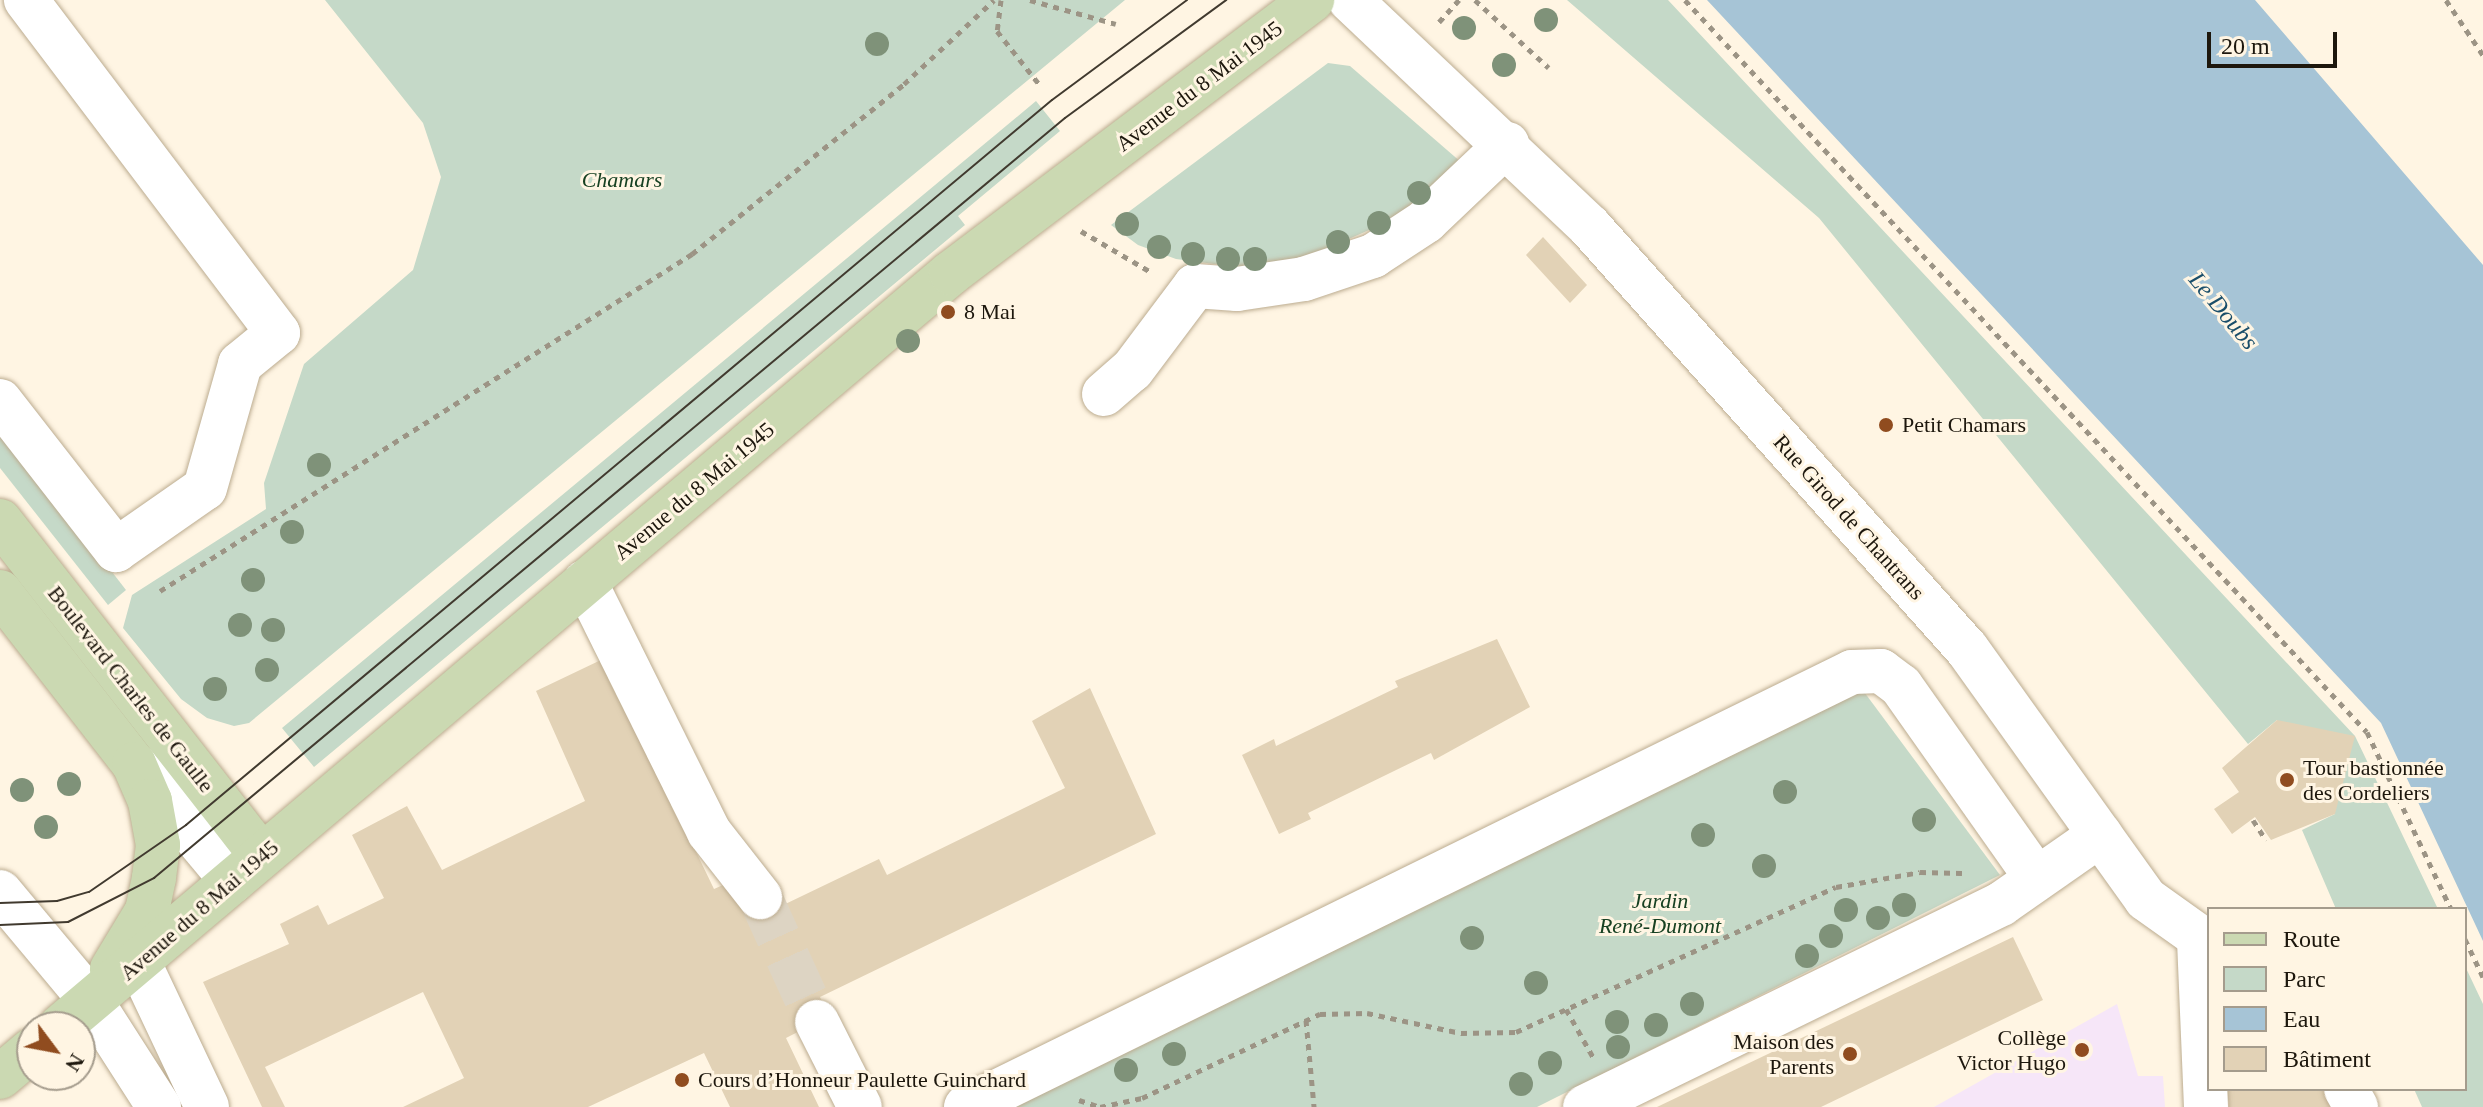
<!DOCTYPE html>
<html>
<head>
<meta charset="utf-8">
<style>
  body { margin:0 }
  #map { position:relative; width:2483px; height:1107px; overflow:hidden; background:#fff5e3; font-family:"Times New Roman",serif }
  div>[style] { position:absolute }
  .education>* { inset:0; background:#f6e6f8 }
  .green>* { inset:0; background:#c5d9c8 }
  .water>* { inset:0; background:#a6c4d6 }
  .building>* { inset:0; background:#e2d2b6 }
  .minor-tunnel>* { height:44px; margin-top:-22px; transform-origin:0; background:repeating-linear-gradient(90deg,#ddd4c3 0 44px,transparent 0 66px) }
  .path>* { height:5px; margin-top:-2.5px; transform-origin:0; background:repeating-linear-gradient(90deg,#9c9485 0 6px,transparent 0 12px) }
  .roads { filter:drop-shadow(0 0 2px #bcac90) drop-shadow(0 0 2px #bcac90) }
  .minor>* { height:44px; margin:-22px; padding:0 22px; transform-origin:22px; border-radius:22px; background:#fff }
  .major>* { height:44px; margin:-22px; padding:0 22px; transform-origin:22px; border-radius:22px; background:#cbd9b2 }
  .tram>* { height:2px; margin:-1px; padding:0 1px; transform-origin:1px; border-radius:1px; background:#413a2f }
  .trees>* { width:24px; height:24px; margin:-12px; border-radius:50%; background:#7f9279 }
  .dots>* { width:22px; height:22px; translate:-50% -50%; box-sizing:border-box; border:4px solid #fff5e3; border-radius:50% }
  span { translate:-50% -50%; white-space:nowrap; text-align:center; line-height:1.15; -webkit-text-stroke:6px #fff5e3; paint-order:stroke }
  .street-label { font-size:22px; color:#1d170d }
  .park-label { font-size:22px; color:#174122; font-style:italic }
  .poi-label { font-size:22px; color:#1d170d }
  .left { translate:0 -50%; text-align:left }
  .right { translate:-100% -50%; text-align:right }
  .water-label { font-size:24px; color:#1a4e6a; font-style:italic }
  .legend { position:absolute; left:2207px; top:907px; width:260px; height:184px; box-sizing:border-box; background:#fff5e3; border:2px solid #a59c8d; margin:0; padding:10px 14px; list-style:none; font-size:24px; color:#1d170d }
  .legend li { display:flex; align-items:center; gap:16px; height:40px }
  .legend b { width:40px; border:2px solid #a59c8d }
  .north { position:absolute; left:16px; top:1011px; width:80px; height:80px; box-sizing:border-box; background:#fff5e3; border:2px solid #a59c8d; border-radius:50%; rotate:122deg; font-size:22px; font-weight:700; line-height:32px; text-align:center; color:#1d170d }
  .north::after { content:''; display:block; margin:auto; width:28px; height:36px; background:#904c1f; clip-path:polygon(50% 0,100% 100%,50% 72%,0 100%) }
  .scale { position:absolute; left:2207px; top:32px; width:130px; height:36px; box-sizing:border-box; border:4px solid #1d170d; border-top:0; padding-left:10px; font-size:24px; line-height:28px; white-space:nowrap; color:#1d170d; -webkit-text-stroke:6px #fff5e3; paint-order:stroke }
</style>
</head>
<body>
<div id="map">
  <div class="education">
    <i style="clip-path:polygon(2117px 1004px,2138px 1076px,2163px 1076px,2165px 1107px,1934px 1107px)"></i>
  </div>
  <div class="green">
    <i style="clip-path:polygon(325px 0,1125px 0,249px 723px,234px 726px,207px 718px,181px 699px,123px 628px,132px 595px,266px 509px,264px 483px,304px 364px,413px 270px,441px 177px,423px 123px)"></i>
    <i style="clip-path:polygon(1567px 0,1668px 0,2355px 736px,2438px 909px,2336px 909px,2302px 830px,2335px 814px,2277px 720px,2248px 744px,1819px 218px)"></i>
    <i style="clip-path:polygon(1328px 63px,1350px 66px,1462px 163px,1447px 181px,1394px 219px,1299px 261px,1237px 267px,1176px 259px,1138px 245px,1111px 225px)"></i>
    <i style="clip-path:polygon(1036px 101px,1060px 131px,958px 216px,965px 225px,314px 767px,282px 728px)"></i>
    <i style="clip-path:polygon(0 427px,126px 590px,108px 605px,0 468px)"></i>
    <i style="clip-path:polygon(1856px 681px,2000px 875px,1537px 1107px,1009px 1107px)"></i>
    <i style="clip-path:polygon(2465px 966px,2483px 1004px,2483px 1107px,2422px 1107px,2414px 1089px,2465px 1089px)"></i>
  </div>
  <div class="water">
    <i style="clip-path:polygon(1707px 0,2255px 0,2483px 265px,2483px 941px,2381px 723px)"></i>
  </div>
  <div class="building">
    <i style="clip-path:polygon(1543px 237px,1587px 285px,1570px 303px,1526px 255px)"></i>
    <i style="clip-path:polygon(1497px 639px,1530px 707px,1434px 760px,1431px 753px,1308px 813px,1311px 819px,1279px 834px,1242px 755px,1274px 739px,1276px 746px,1398px 687px,1395px 681px)"></i>
    <i style="clip-path:polygon(603px 659px,714px 889px,741px 877px,777px 908px,879px 859px,887px 875px,1065px 788px,1032px 721px,1090px 688px,1156px 834px,820px 997px,829px 1016px,786px 1038px,819px 1107px,730px 1107px,704px 1053px,588px 1107px,403px 1107px,464px 1078px,423px 992px,265px 1067px,285px 1107px,262px 1107px,203px 982px,289px 944px,280px 924px,318px 905px,328px 925px,384px 898px,352px 835px,407px 806px,442px 870px,585px 801px,536px 691px)"></i>
    <i style="clip-path:polygon(2277px 720px,2355px 736px,2335px 814px,2271px 840px,2255px 817px,2232px 834px,2214px 809px,2239px 792px,2222px 768px)"></i>
    <i style="clip-path:polygon(2013px 937px,2043px 1000px,1821px 1107px,1657px 1107px)"></i>
    <i style="clip-path:polygon(2227px 1089px,2328px 1089px,2338px 1107px,2229px 1107px)"></i>
  </div>
  <div class="minor-tunnel">
    <i style="left:760px;top:897px;width:137px;rotate:65.5deg"></i>
  </div>
  <div class="path">
    <i style="left:1001px;top:0;width:31px;rotate:97deg"></i>
    <i style="left:997px;top:31px;width:68px;rotate:51.6deg"></i>
    <i style="left:1030px;top:0;width:89px;rotate:15.6deg"></i>
    <i style="left:1475px;top:0;width:100px;rotate:42.6deg"></i>
    <i style="left:1685px;top:0;width:1000px;rotate:47.03deg"></i>
    <i style="left:2367px;top:732px;width:196px;rotate:64.6deg"></i>
    <i style="left:2446px;top:0;width:66px;rotate:56.1deg"></i>
    <i style="left:1439px;top:22px;width:30px;rotate:-48deg"></i>
    <i style="left:1081px;top:231px;width:81px;rotate:30.4deg"></i>
    <i style="left:160px;top:591px;width:630px;rotate:-32.35deg"></i>
    <i style="left:692px;top:254px;width:272px;rotate:-38.7deg"></i>
    <i style="left:904px;top:84px;width:123px;rotate:-43deg"></i>
    <i style="left:2253px;top:820px;width:24px;rotate:57deg"></i>
    <i style="left:2465px;top:939px;width:42px;rotate:64.7deg"></i>
    <i style="left:1566px;top:1009px;width:55px;rotate:60.6deg"></i>
    <i style="left:1306px;top:1020px;width:87px;rotate:84.7deg"></i>
    <i style="left:1079px;top:1100px;width:22px;rotate:18deg"></i>
    <i style="left:1100px;top:1107px;width:43px;rotate:-12.1deg"></i>
    <i style="left:1142px;top:1098px;width:197px;rotate:-25.3deg"></i>
    <i style="left:1320px;top:1014px;width:47px;rotate:-1.2deg"></i>
    <i style="left:1367px;top:1013px;width:96px;rotate:12deg"></i>
    <i style="left:1461px;top:1033px;width:55px;rotate:-1deg"></i>
    <i style="left:1516px;top:1032px;width:351px;rotate:-24.4deg"></i>
    <i style="left:1836px;top:887px;width:85px;rotate:-10.1deg"></i>
    <i style="left:1920px;top:872px;width:42px;rotate:1.4deg"></i>
  </div>
  <div class="roads">
    <div class="minor">
      <i style="left:1350px;top:0;width:329px;rotate:43.4deg"></i>
      <i style="left:1589px;top:226px;width:567px;rotate:48.22deg"></i>
      <i style="left:1967px;top:649px;width:307px;rotate:54.4deg"></i>
      <i style="left:2146px;top:899px;width:77px;rotate:35.5deg"></i>
      <i style="left:1104px;top:394px;width:37px;rotate:-41deg"></i>
      <i style="left:1132px;top:370px;width:105px;rotate:-53.1deg"></i>
      <i style="left:1195px;top:286px;width:42px;rotate:4.1deg"></i>
      <i style="left:1237px;top:289px;width:68px;rotate:-8.5deg"></i>
      <i style="left:1304px;top:279px;width:73px;rotate:-18.4deg"></i>
      <i style="left:1373px;top:256px;width:64px;rotate:-33.4deg"></i>
      <i style="left:1426px;top:221px;width:112px;rotate:-43.5deg"></i>
      <i style="left:0;top:401px;width:189px;rotate:52.1deg"></i>
      <i style="left:116px;top:550px;width:108px;rotate:-34.9deg"></i>
      <i style="left:205px;top:488px;width:129px;rotate:-74.2deg"></i>
      <i style="left:240px;top:364px;width:49px;rotate:-39.2deg"></i>
      <i style="left:278px;top:333px;width:418px;rotate:-127.1deg"></i>
      <i style="left:585px;top:582px;width:279px;rotate:63.6deg"></i>
      <i style="left:709px;top:832px;width:83px;rotate:51.9deg"></i>
      <i style="left:136px;top:766px;width:150px;rotate:50.1deg"></i>
      <i style="left:0;top:892px;width:142px;rotate:50.1deg"></i>
      <i style="left:91px;top:1001px;width:126px;rotate:57.3deg"></i>
      <i style="left:2199px;top:940px;width:167px;rotate:87.6deg"></i>
      <i style="left:139px;top:963px;width:159px;rotate:64.7deg"></i>
      <i style="left:817px;top:1022px;width:95px;rotate:63.2deg"></i>
      <i style="left:2346px;top:1089px;width:21px;rotate:61deg"></i>
      <i style="left:966px;top:1107px;width:987px;rotate:-26.15deg"></i>
      <i style="left:1852px;top:672px;width:29px;rotate:-2deg"></i>
      <i style="left:1881px;top:671px;width:25px;rotate:37deg"></i>
      <i style="left:1901px;top:686px;width:232px;rotate:54.8deg"></i>
      <i style="left:1585px;top:1107px;width:463px;rotate:-26deg"></i>
      <i style="left:2001px;top:904px;width:121px;rotate:-34.9deg"></i>
    </div>
    <div class="major">
      <i style="left:0;top:521px;width:425px;rotate:52deg"></i>
      <i style="left:0;top:592px;width:218px;rotate:52.1deg"></i>
      <i style="left:134px;top:764px;width:40px;rotate:66.6deg"></i>
      <i style="left:150px;top:801px;width:45px;rotate:79.7deg"></i>
      <i style="left:158px;top:845px;width:33px;rotate:97deg"></i>
      <i style="left:154px;top:878px;width:34px;rotate:102deg"></i>
      <i style="left:147px;top:911px;width:68px;rotate:121.1deg"></i>
      <i style="left:60px;top:1027px;width:1167px;rotate:-40.24deg"></i>
      <i style="left:951px;top:273px;width:453px;rotate:-37.1deg"></i>
      <i style="left:0;top:1077px;width:42px;rotate:-40.2deg"></i>
    </div>
  </div>
  <div class="tram">
    <i style="left:0;top:903px;width:57px;rotate:-2deg"></i>
    <i style="left:57px;top:901px;width:33px;rotate:-16deg"></i>
    <i style="left:89px;top:892px;width:118px;rotate:-34.6deg"></i>
    <i style="left:186px;top:825px;width:1129px;rotate:-39.94deg"></i>
    <i style="left:1052px;top:100px;width:168px;rotate:-36.5deg"></i>
    <i style="left:0;top:925px;width:68px;rotate:-2.5deg"></i>
    <i style="left:68px;top:922px;width:97px;rotate:-27.1deg"></i>
    <i style="left:154px;top:878px;width:1186px;rotate:-39.84deg"></i>
    <i style="left:1065px;top:118px;width:200px;rotate:-36.2deg"></i>
  </div>
  <div class="trees">
    <i style="left:1546px;top:20px"></i>
    <i style="left:1464px;top:28px"></i>
    <i style="left:877px;top:44px"></i>
    <i style="left:1504px;top:65px"></i>
    <i style="left:1419px;top:193px"></i>
    <i style="left:1379px;top:223px"></i>
    <i style="left:1127px;top:224px"></i>
    <i style="left:1338px;top:242px"></i>
    <i style="left:1159px;top:247px"></i>
    <i style="left:1193px;top:254px"></i>
    <i style="left:1228px;top:259px"></i>
    <i style="left:1255px;top:259px"></i>
    <i style="left:908px;top:341px"></i>
    <i style="left:319px;top:465px"></i>
    <i style="left:292px;top:532px"></i>
    <i style="left:253px;top:580px"></i>
    <i style="left:240px;top:625px"></i>
    <i style="left:273px;top:630px"></i>
    <i style="left:267px;top:670px"></i>
    <i style="left:215px;top:689px"></i>
    <i style="left:69px;top:784px"></i>
    <i style="left:22px;top:790px"></i>
    <i style="left:1785px;top:792px"></i>
    <i style="left:1924px;top:820px"></i>
    <i style="left:46px;top:827px"></i>
    <i style="left:1703px;top:835px"></i>
    <i style="left:1764px;top:866px"></i>
    <i style="left:1904px;top:905px"></i>
    <i style="left:1846px;top:910px"></i>
    <i style="left:1878px;top:918px"></i>
    <i style="left:1831px;top:936px"></i>
    <i style="left:1472px;top:938px"></i>
    <i style="left:1807px;top:956px"></i>
    <i style="left:1536px;top:983px"></i>
    <i style="left:1692px;top:1004px"></i>
    <i style="left:1617px;top:1022px"></i>
    <i style="left:1656px;top:1025px"></i>
    <i style="left:1618px;top:1047px"></i>
    <i style="left:1174px;top:1054px"></i>
    <i style="left:1550px;top:1063px"></i>
    <i style="left:1126px;top:1070px"></i>
    <i style="left:1521px;top:1084px"></i>
  </div>
  <div class="dots">
    <i style="left:948px;top:312px;background:#904c1f"></i>
    <i style="left:1886px;top:425px;background:#904c1f"></i>
    <i style="left:2287px;top:780px;background:#904c1f"></i>
    <i style="left:2082px;top:1050px;background:#904c1f"></i>
    <i style="left:1850px;top:1054px;background:#904c1f"></i>
    <i style="left:682px;top:1080px;background:#904c1f"></i>
  </div>
  <div class="street-label">
    <span style="left:1199px;top:86px;rotate:-37deg">Avenue du 8 Mai 1945</span>
    <span style="left:694px;top:491px;rotate:-40deg">Avenue du 8 Mai 1945</span>
    <span style="left:1849px;top:517px;rotate:48deg">Rue Girod de Chantrans</span>
    <span style="left:131px;top:689px;rotate:52deg">Boulevard Charles de Gaulle</span>
    <span style="left:199px;top:910px;rotate:-41deg">Avenue du 8 Mai 1945</span>
  </div>
  <div class="park-label">
    <span style="left:622px;top:180px">Chamars</span>
    <span style="left:1660px;top:913px">Jardin<br>René-Dumont</span>
  </div>
  <div class="poi-label">
    <span class="left" style="left:964px;top:312px">8 Mai</span>
    <span class="left" style="left:1902px;top:425px">Petit Chamars</span>
    <span class="left" style="left:2303px;top:780px">Tour bastionnée<br>des Cordeliers</span>
    <span class="right" style="left:2066px;top:1050px">Collège<br>Victor Hugo</span>
    <span class="right" style="left:1834px;top:1054px">Maison des<br>Parents</span>
    <span class="left" style="left:698px;top:1080px">Cours d’Honneur Paulette Guinchard</span>
  </div>
  <div class="water-label">
    <span style="left:2223px;top:311px;rotate:50deg">Le Doubs</span>
  </div>
  <ul class="legend">
  <li><b style="height:10px;background:#cbd9b2"></b>Route</li>
  <li><b style="height:22px;background:#c5d9c8"></b>Parc</li>
  <li><b style="height:22px;background:#a6c4d6"></b>Eau</li>
  <li><b style="height:22px;background:#e2d2b6"></b>Bâtiment</li>
  </ul>
  <div class="north">N</div>
  <div class="scale">20 m</div>
</div>
</body>
</html>
